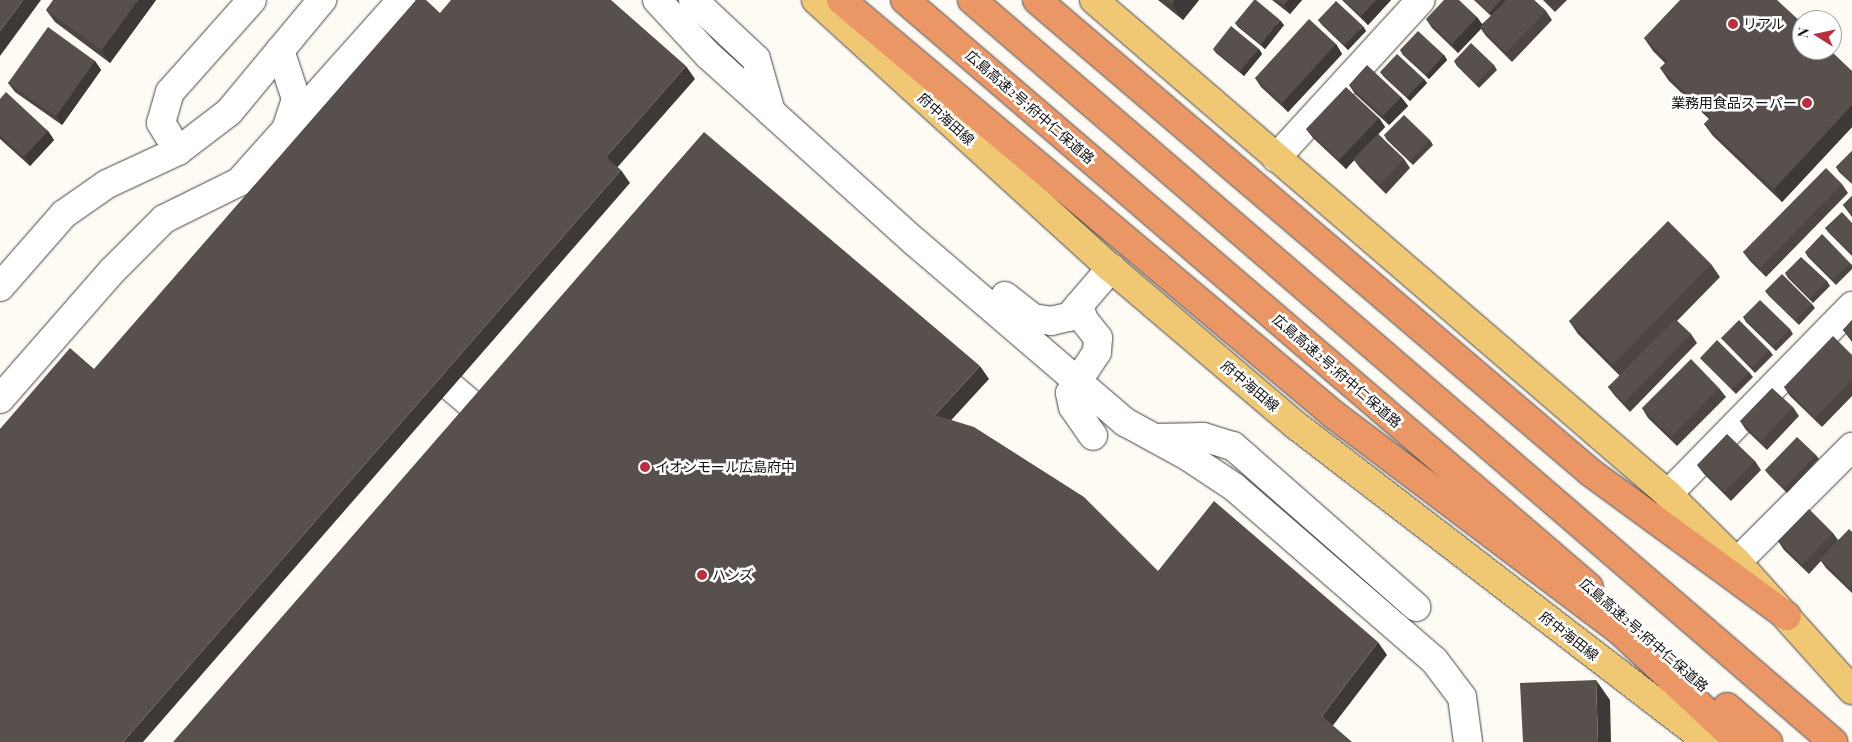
<!DOCTYPE html>
<html>
<head>
<meta charset="utf-8">
<style>
  body { margin:0 }
  #map { position:relative; width:1852px; height:742px; overflow:hidden; background:#fefbf4; font-family:"Playfair Display","Noto Sans JP",serif }
  div>[style] { position:absolute }
  .roads { filter:drop-shadow(0 0 1px #434343) drop-shadow(0 0 1px #434343) }
  .minor>* { height:28px; margin:-14px; padding:0 14px; transform-origin:14px; border-radius:14px; background:#fff }
  .major>* { height:28px; margin:-14px; padding:0 14px; transform-origin:14px; border-radius:14px; background:#f0c772 }
  .highway>* { height:28px; margin:-14px; padding:0 14px; transform-origin:14px; border-radius:14px; background:#eb9765 }
  .wall>* { inset:0; background:#4c4542 }
  .shaded-wall>* { inset:0; background:#3e3836 }
  .building>* { inset:0; background:#58504d }
  .dots>* { width:14px; height:14px; translate:-50% -50%; box-sizing:border-box; border:2px solid #fff; border-radius:50% }
  span { translate:-50% -50%; white-space:nowrap; text-align:center; line-height:1.15; -webkit-text-stroke:5px #fff; paint-order:stroke }
  .poi-label { font-size:14px; color:#101010 }
  .left { translate:0 -50%; text-align:left }
  .right { translate:-100% -50%; text-align:right }
  .street-label { font-size:14px; color:#101010 }
  .north { position:absolute; left:1792px; top:10px; width:50px; height:50px; box-sizing:border-box; background:#fff; border:1px solid #9f9f9f; border-radius:50%; rotate:280deg; font-size:14px; font-weight:700; line-height:20px; text-align:center; color:#101010 }
  .north::after { content:''; display:block; margin:auto; width:18px; height:22px; background:#b92f42; clip-path:polygon(50% 0,100% 100%,50% 72%,0 100%) }
</style>
</head>
<body>
<div id="map">
  <div class="roads">
    <div class="minor">
      <i style="left:657px;top:0;width:75px;rotate:47.2deg"></i>
      <i style="left:708px;top:55px;width:85px;rotate:42.1deg"></i>
      <i style="left:771px;top:112px;width:194px;rotate:42.1deg"></i>
      <i style="left:915px;top:242px;width:277px;rotate:40.6deg"></i>
      <i style="left:1125px;top:422px;width:73px;rotate:28.7deg"></i>
      <i style="left:1189px;top:457px;width:54px;rotate:33.7deg"></i>
      <i style="left:1234px;top:487px;width:264px;rotate:40.9deg"></i>
      <i style="left:1434px;top:660px;width:46px;rotate:52.9deg"></i>
      <i style="left:1462px;top:697px;width:45px;rotate:82.4deg"></i>
      <i style="left:693px;top:0;width:86px;rotate:43.1deg"></i>
      <i style="left:756px;top:59px;width:55px;rotate:74.2deg"></i>
      <i style="left:280px;top:50px;width:52px;rotate:71.9deg"></i>
      <i style="left:296px;top:99px;width:29px;rotate:108deg"></i>
      <i style="left:178px;top:151px;width:33px;rotate:-121deg"></i>
      <i style="left:161px;top:123px;width:32px;rotate:-74deg"></i>
      <i style="left:170px;top:92px;width:123px;rotate:-48.3deg"></i>
      <i style="left:1276px;top:158px;width:214px;rotate:-47.5deg"></i>
      <i style="left:0;top:287px;width:97px;rotate:-48.8deg"></i>
      <i style="left:64px;top:214px;width:52px;rotate:-34.9deg"></i>
      <i style="left:107px;top:184px;width:78px;rotate:-24.9deg"></i>
      <i style="left:178px;top:151px;width:64px;rotate:-37.4deg"></i>
      <i style="left:229px;top:112px;width:146px;rotate:-50.3deg"></i>
      <i style="left:1005px;top:296px;width:36px;rotate:38deg"></i>
      <i style="left:1033px;top:318px;width:18px;rotate:9deg"></i>
      <i style="left:1051px;top:321px;width:18px;rotate:-13deg"></i>
      <i style="left:1069px;top:317px;width:65px;rotate:-49.4deg"></i>
      <i style="left:1079px;top:305px;width:16px;rotate:72deg"></i>
      <i style="left:1084px;top:320px;width:23px;rotate:52deg"></i>
      <i style="left:1098px;top:338px;width:14px;rotate:94deg"></i>
      <i style="left:1097px;top:352px;width:49px;rotate:123.4deg"></i>
      <i style="left:1070px;top:393px;width:14px;rotate:78deg"></i>
      <i style="left:1073px;top:407px;width:35px;rotate:55deg"></i>
      <i style="left:424px;top:364px;width:97px;rotate:40.4deg"></i>
      <i style="left:0;top:399px;width:170px;rotate:-48.8deg"></i>
      <i style="left:112px;top:271px;width:74px;rotate:-45deg"></i>
      <i style="left:164px;top:219px;width:84px;rotate:-26.3deg"></i>
      <i style="left:239px;top:182px;width:244px;rotate:-48.2deg"></i>
      <i style="left:1156px;top:438px;width:47px;rotate:-1.2deg"></i>
      <i style="left:1203px;top:437px;width:31px;rotate:17deg"></i>
      <i style="left:1233px;top:446px;width:244px;rotate:41.3deg"></i>
      <i style="left:1668px;top:494px;width:263px;rotate:-45.6deg"></i>
      <i style="left:1737px;top:562px;width:163px;rotate:-45deg"></i>
    </div>
    <div class="major">
      <i style="left:816px;top:0;width:399px;rotate:42.3deg"></i>
      <i style="left:1111px;top:268px;width:245px;rotate:40.4deg"></i>
      <i style="left:1298px;top:427px;width:517px;rotate:37.53deg"></i>
      <i style="left:1094px;top:0;width:757px;rotate:40.72deg"></i>
      <i style="left:1668px;top:494px;width:97px;rotate:44.6deg"></i>
      <i style="left:1737px;top:562px;width:172px;rotate:48.1deg"></i>
    </div>
    <div class="highway">
      <i style="left:841px;top:0;width:643px;rotate:40.08deg"></i>
      <i style="left:1333px;top:414px;width:360px;rotate:37.1deg"></i>
      <i style="left:1620px;top:631px;width:163px;rotate:43deg"></i>
      <i style="left:905px;top:0;width:901px;rotate:40.64deg"></i>
      <i style="left:972px;top:0;width:1137px;rotate:40.75deg"></i>
      <i style="left:1037px;top:0;width:727px;rotate:40.48deg"></i>
      <i style="left:1590px;top:472px;width:244px;rotate:36.2deg"></i>
      <i style="left:1727px;top:707px;width:54px;rotate:40.5deg"></i>
    </div>
  </div>
  <div class="wall">
    <i style="clip-path:polygon(156px 0,110px 63px,55px 22px,46px 10px)"></i>
    <i style="clip-path:polygon(1158px 0,1199px 0,1183px 20px)"></i>
    <i style="clip-path:polygon(1272px 0,1302px 0,1290px 14px)"></i>
    <i style="clip-path:polygon(1342px 0,1391px 0,1368px 25px)"></i>
    <i style="clip-path:polygon(1474px 0,1534px 0,1546px 11px,1552px 20px,1512px 62px,1486px 36px,1481px 29px,1458px 53px,1432px 28px,1426px 19px,1477px 17px,1482px 24px,1491px 16px)"></i>
    <i style="clip-path:polygon(1543px 0,1567px 0,1555px 12px)"></i>
    <i style="clip-path:polygon(1318px 20px,1366px 31px,1348px 50px,1322px 25px)"></i>
    <i style="clip-path:polygon(1235px 23px,1284px 25px,1265px 49px,1238px 27px)"></i>
    <i style="clip-path:polygon(1644px 38px,1852px 71px,1852px 127px,1782px 202px,1713px 136px,1704px 124px,1709px 119px,1669px 81px,1660px 68px,1665px 63px,1653px 51px)"></i>
    <i style="clip-path:polygon(1336px 44px,1342px 54px,1288px 112px,1261px 87px,1255px 78px)"></i>
    <i style="clip-path:polygon(1213px 49px,1259px 49px,1262px 54px,1244px 76px,1216px 53px)"></i>
    <i style="clip-path:polygon(1400px 50px,1444px 55px,1447px 60px,1429px 79px,1403px 55px)"></i>
    <i style="clip-path:polygon(95px 61px,101px 70px,62px 125px,15px 92px,8px 83px)"></i>
    <i style="clip-path:polygon(1454px 61px,1494px 65px,1497px 70px,1479px 88px,1457px 66px)"></i>
    <i style="clip-path:polygon(1380px 72px,1424px 79px,1427px 83px,1410px 101px,1384px 77px)"></i>
    <i style="clip-path:polygon(1349px 85px,1401px 97px,1408px 106px,1389px 125px,1355px 94px)"></i>
    <i style="clip-path:polygon(0 99px,48px 131px,54px 140px,30px 166px,0 139px)"></i>
    <i style="clip-path:polygon(1379px 118px,1385px 127px,1378px 134px,1404px 159px,1410px 168px,1386px 194px,1360px 168px,1354px 160px,1346px 169px,1313px 138px,1306px 129px)"></i>
    <i style="clip-path:polygon(1384px 135px,1430px 140px,1433px 145px,1413px 165px,1387px 140px)"></i>
    <i style="clip-path:polygon(1852px 151px,1852px 184px,1839px 172px,1836px 167px)"></i>
    <i style="clip-path:polygon(1842px 184px,1848px 193px,1766px 277px,1750px 261px,1743px 252px)"></i>
    <i style="clip-path:polygon(1852px 196px,1852px 217px,1843px 205px)"></i>
    <i style="clip-path:polygon(1852px 223px,1852px 256px,1829px 233px,1825px 228px)"></i>
    <i style="clip-path:polygon(1805px 252px,1850px 263px,1852px 265px,1852px 269px,1836px 285px,1808px 257px)"></i>
    <i style="clip-path:polygon(1711px 264px,1720px 277px,1677px 321px,1691px 334px,1697px 343px,1630px 412px,1615px 396px,1608px 387px,1620px 376px,1578px 334px,1569px 321px)"></i>
    <i style="clip-path:polygon(1785px 273px,1827px 281px,1830px 286px,1813px 303px,1788px 278px)"></i>
    <i style="clip-path:polygon(1765px 291px,1812px 304px,1815px 308px,1799px 325px,1769px 296px)"></i>
    <i style="clip-path:polygon(1743px 317px,1790px 329px,1793px 334px,1776px 351px,1746px 322px)"></i>
    <i style="clip-path:polygon(1852px 320px,1852px 342px,1843px 330px)"></i>
    <i style="clip-path:polygon(1721px 338px,1769px 350px,1773px 355px,1755px 373px,1725px 342px)"></i>
    <i style="clip-path:polygon(1852px 355px,1852px 396px,1822px 427px,1790px 396px,1784px 387px)"></i>
    <i style="clip-path:polygon(1700px 358px,1749px 372px,1753px 377px,1736px 394px)"></i>
    <i style="clip-path:polygon(1719px 388px,1726px 397px,1677px 446px,1648px 418px,1642px 408px)"></i>
    <i style="clip-path:polygon(1793px 407px,1799px 416px,1767px 450px,1746px 430px,1740px 421px)"></i>
    <i style="clip-path:polygon(1816px 455px,1819px 459px,1787px 493px,1769px 475px,1765px 470px)"></i>
    <i style="clip-path:polygon(1755px 461px,1761px 470px,1731px 501px,1704px 474px,1697px 465px)"></i>
    <i style="clip-path:polygon(1852px 532px,1852px 593px,1826px 568px,1821px 561px,1809px 574px,1784px 550px,1778px 541px,1833px 533px,1838px 540px)"></i>
  </div>
  <div class="shaded-wall">
    <i style="clip-path:polygon(23px 0,41px 0,0 56px,0 31px)"></i>
    <i style="clip-path:polygon(138px 0,156px 0,110px 63px,102px 50px)"></i>
    <i style="clip-path:polygon(1175px 0,1199px 0,1183px 20px,1172px 4px)"></i>
    <i style="clip-path:polygon(1288px 0,1302px 0,1290px 14px,1284px 5px)"></i>
    <i style="clip-path:polygon(1376px 0,1391px 0,1368px 25px,1361px 16px)"></i>
    <i style="clip-path:polygon(1501px 0,1509px 0,1493px 17px,1489px 13px)"></i>
    <i style="clip-path:polygon(1477px 17px,1483px 26px,1458px 53px,1452px 44px)"></i>
    <i style="clip-path:polygon(1280px 20px,1284px 25px,1265px 49px,1261px 44px)"></i>
    <i style="clip-path:polygon(1363px 26px,1366px 31px,1348px 50px,1345px 45px)"></i>
    <i style="clip-path:polygon(1336px 44px,1342px 54px,1288px 112px,1282px 103px)"></i>
    <i style="clip-path:polygon(1259px 49px,1262px 54px,1244px 76px,1240px 71px)"></i>
    <i style="clip-path:polygon(1444px 55px,1447px 60px,1429px 79px,1426px 75px)"></i>
    <i style="clip-path:polygon(95px 61px,101px 70px,62px 125px,56px 116px)"></i>
    <i style="clip-path:polygon(686px 66px,695px 79px,615px 170px,606px 157px)"></i>
    <i style="clip-path:polygon(1424px 79px,1427px 83px,1410px 101px,1407px 97px)"></i>
    <i style="clip-path:polygon(1401px 97px,1408px 106px,1389px 125px,1383px 116px)"></i>
    <i style="clip-path:polygon(1852px 105px,1852px 127px,1782px 202px,1774px 189px)"></i>
    <i style="clip-path:polygon(1379px 118px,1385px 127px,1346px 169px,1339px 160px)"></i>
    <i style="clip-path:polygon(48px 131px,54px 140px,30px 166px,24px 157px)"></i>
    <i style="clip-path:polygon(621px 170px,630px 183px,143px 742px,123px 742px)"></i>
    <i style="clip-path:polygon(980px 366px,989px 379px,944px 428px,935px 415px)"></i>
    <i style="clip-path:polygon(1378px 642px,1387px 655px,1331px 728px,1322px 716px)"></i>
    <i style="clip-path:polygon(1596px 680px,1610px 700px,1611px 742px,1598px 742px)"></i>
  </div>
  <div class="building">
    <i style="clip-path:polygon(0 0,23px 0,0 31px)"></i>
    <i style="clip-path:polygon(53px 0,138px 0,102px 50px,46px 10px)"></i>
    <i style="clip-path:polygon(416px 0,426px 0,440px 13px,451px 0,611px 0,686px 66px,606px 157px,621px 170px,123px 742px,0 742px,0 429px,70px 348px,94px 369px)"></i>
    <i style="clip-path:polygon(1167px 0,1175px 0,1172px 4px)"></i>
    <i style="clip-path:polygon(1254px 0,1256px 0,1280px 20px,1261px 44px,1235px 23px)"></i>
    <i style="clip-path:polygon(1277px 0,1288px 0,1284px 5px)"></i>
    <i style="clip-path:polygon(1344px 0,1376px 0,1361px 16px)"></i>
    <i style="clip-path:polygon(1444px 0,1459px 0,1477px 17px,1452px 44px,1426px 19px)"></i>
    <i style="clip-path:polygon(1476px 0,1501px 0,1489px 13px)"></i>
    <i style="clip-path:polygon(1506px 0,1534px 0,1546px 11px,1506px 53px,1480px 27px)"></i>
    <i style="clip-path:polygon(1680px 0,1777px 0,1802px 23px,1802px 50px,1830px 50px,1852px 71px,1852px 105px,1774px 189px,1704px 124px,1711px 117px,1660px 68px,1668px 61px,1644px 38px)"></i>
    <i style="clip-path:polygon(1336px 1px,1363px 26px,1345px 45px,1318px 20px)"></i>
    <i style="clip-path:polygon(1309px 19px,1336px 44px,1282px 103px,1255px 78px)"></i>
    <i style="clip-path:polygon(1231px 26px,1259px 49px,1240px 71px,1213px 49px)"></i>
    <i style="clip-path:polygon(48px 27px,95px 61px,56px 116px,8px 83px)"></i>
    <i style="clip-path:polygon(1418px 31px,1444px 55px,1426px 75px,1400px 50px)"></i>
    <i style="clip-path:polygon(1471px 43px,1494px 65px,1476px 84px,1454px 61px)"></i>
    <i style="clip-path:polygon(1397px 54px,1424px 79px,1407px 97px,1380px 72px)"></i>
    <i style="clip-path:polygon(1367px 65px,1401px 97px,1383px 116px,1349px 85px)"></i>
    <i style="clip-path:polygon(1346px 87px,1379px 118px,1339px 160px,1306px 129px)"></i>
    <i style="clip-path:polygon(6px 92px,48px 131px,24px 157px,0 135px,0 99px)"></i>
    <i style="clip-path:polygon(1404px 115px,1430px 140px,1410px 161px,1384px 135px)"></i>
    <i style="clip-path:polygon(704px 132px,980px 366px,935px 415px,974px 427px,1084px 497px,1158px 571px,1214px 501px,1378px 642px,1322px 716px,1352px 742px,173px 742px)"></i>
    <i style="clip-path:polygon(1378px 134px,1404px 159px,1380px 185px,1353px 159px)"></i>
    <i style="clip-path:polygon(1852px 151px,1852px 183px,1836px 167px)"></i>
    <i style="clip-path:polygon(1826px 168px,1842px 184px,1760px 268px,1743px 252px)"></i>
    <i style="clip-path:polygon(1852px 196px,1852px 214px,1843px 205px)"></i>
    <i style="clip-path:polygon(1842px 212px,1852px 223px,1852px 254px,1825px 228px)"></i>
    <i style="clip-path:polygon(1668px 221px,1711px 264px,1613px 365px,1569px 321px)"></i>
    <i style="clip-path:polygon(1822px 234px,1850px 263px,1833px 280px,1805px 252px)"></i>
    <i style="clip-path:polygon(1801px 257px,1827px 281px,1810px 298px,1785px 273px)"></i>
    <i style="clip-path:polygon(1782px 274px,1812px 304px,1795px 320px,1765px 291px)"></i>
    <i style="clip-path:polygon(1760px 300px,1790px 329px,1773px 346px,1743px 317px)"></i>
    <i style="clip-path:polygon(1675px 319px,1691px 334px,1624px 403px,1608px 387px)"></i>
    <i style="clip-path:polygon(1739px 320px,1769px 350px,1752px 368px,1721px 338px)"></i>
    <i style="clip-path:polygon(1852px 320px,1852px 339px,1843px 330px)"></i>
    <i style="clip-path:polygon(1833px 336px,1852px 355px,1852px 380px,1815px 418px,1784px 387px)"></i>
    <i style="clip-path:polygon(1717px 340px,1749px 372px,1732px 389px,1700px 358px)"></i>
    <i style="clip-path:polygon(1691px 359px,1719px 388px,1671px 437px,1642px 408px)"></i>
    <i style="clip-path:polygon(1772px 388px,1793px 407px,1761px 441px,1740px 421px)"></i>
    <i style="clip-path:polygon(1727px 434px,1755px 461px,1725px 492px,1697px 465px)"></i>
    <i style="clip-path:polygon(1797px 437px,1816px 455px,1784px 488px,1765px 470px)"></i>
    <i style="clip-path:polygon(1809px 509px,1833px 533px,1802px 565px,1778px 541px)"></i>
    <i style="clip-path:polygon(1849px 529px,1852px 532px,1852px 585px,1850px 588px,1820px 559px)"></i>
    <i style="clip-path:polygon(1596px 680px,1598px 742px,1523px 742px,1520px 683px)"></i>
  </div>
  <div class="dots">
    <i style="left:1733px;top:24px;background:#b92f42"></i>
    <i style="left:1807px;top:103px;background:#b92f42"></i>
    <i style="left:645px;top:467px;background:#b92f42"></i>
    <i style="left:702px;top:575px;background:#b92f42"></i>
  </div>
  <div class="poi-label">
    <span class="left" style="left:1743px;top:24px">リアル</span>
    <span class="right" style="left:1797px;top:103px">業務用食品スーパー</span>
    <span class="left" style="left:655px;top:467px">イオンモール広島府中</span>
    <span class="left" style="left:712px;top:575px">ハンズ</span>
  </div>
  <div class="street-label">
    <span style="left:1030px;top:107px;rotate:41deg">広島高速2号;府中仁保道路</span>
    <span style="left:946px;top:119px;rotate:42deg">府中海田線</span>
    <span style="left:1337px;top:371px;rotate:41deg">広島高速2号;府中仁保道路</span>
    <span style="left:1250px;top:386px;rotate:40deg">府中海田線</span>
    <span style="left:1644px;top:635px;rotate:41deg">広島高速2号;府中仁保道路</span>
    <span style="left:1569px;top:636px;rotate:38deg">府中海田線</span>
  </div>
  <div class="north">N</div>
</div>
</body>
</html>
